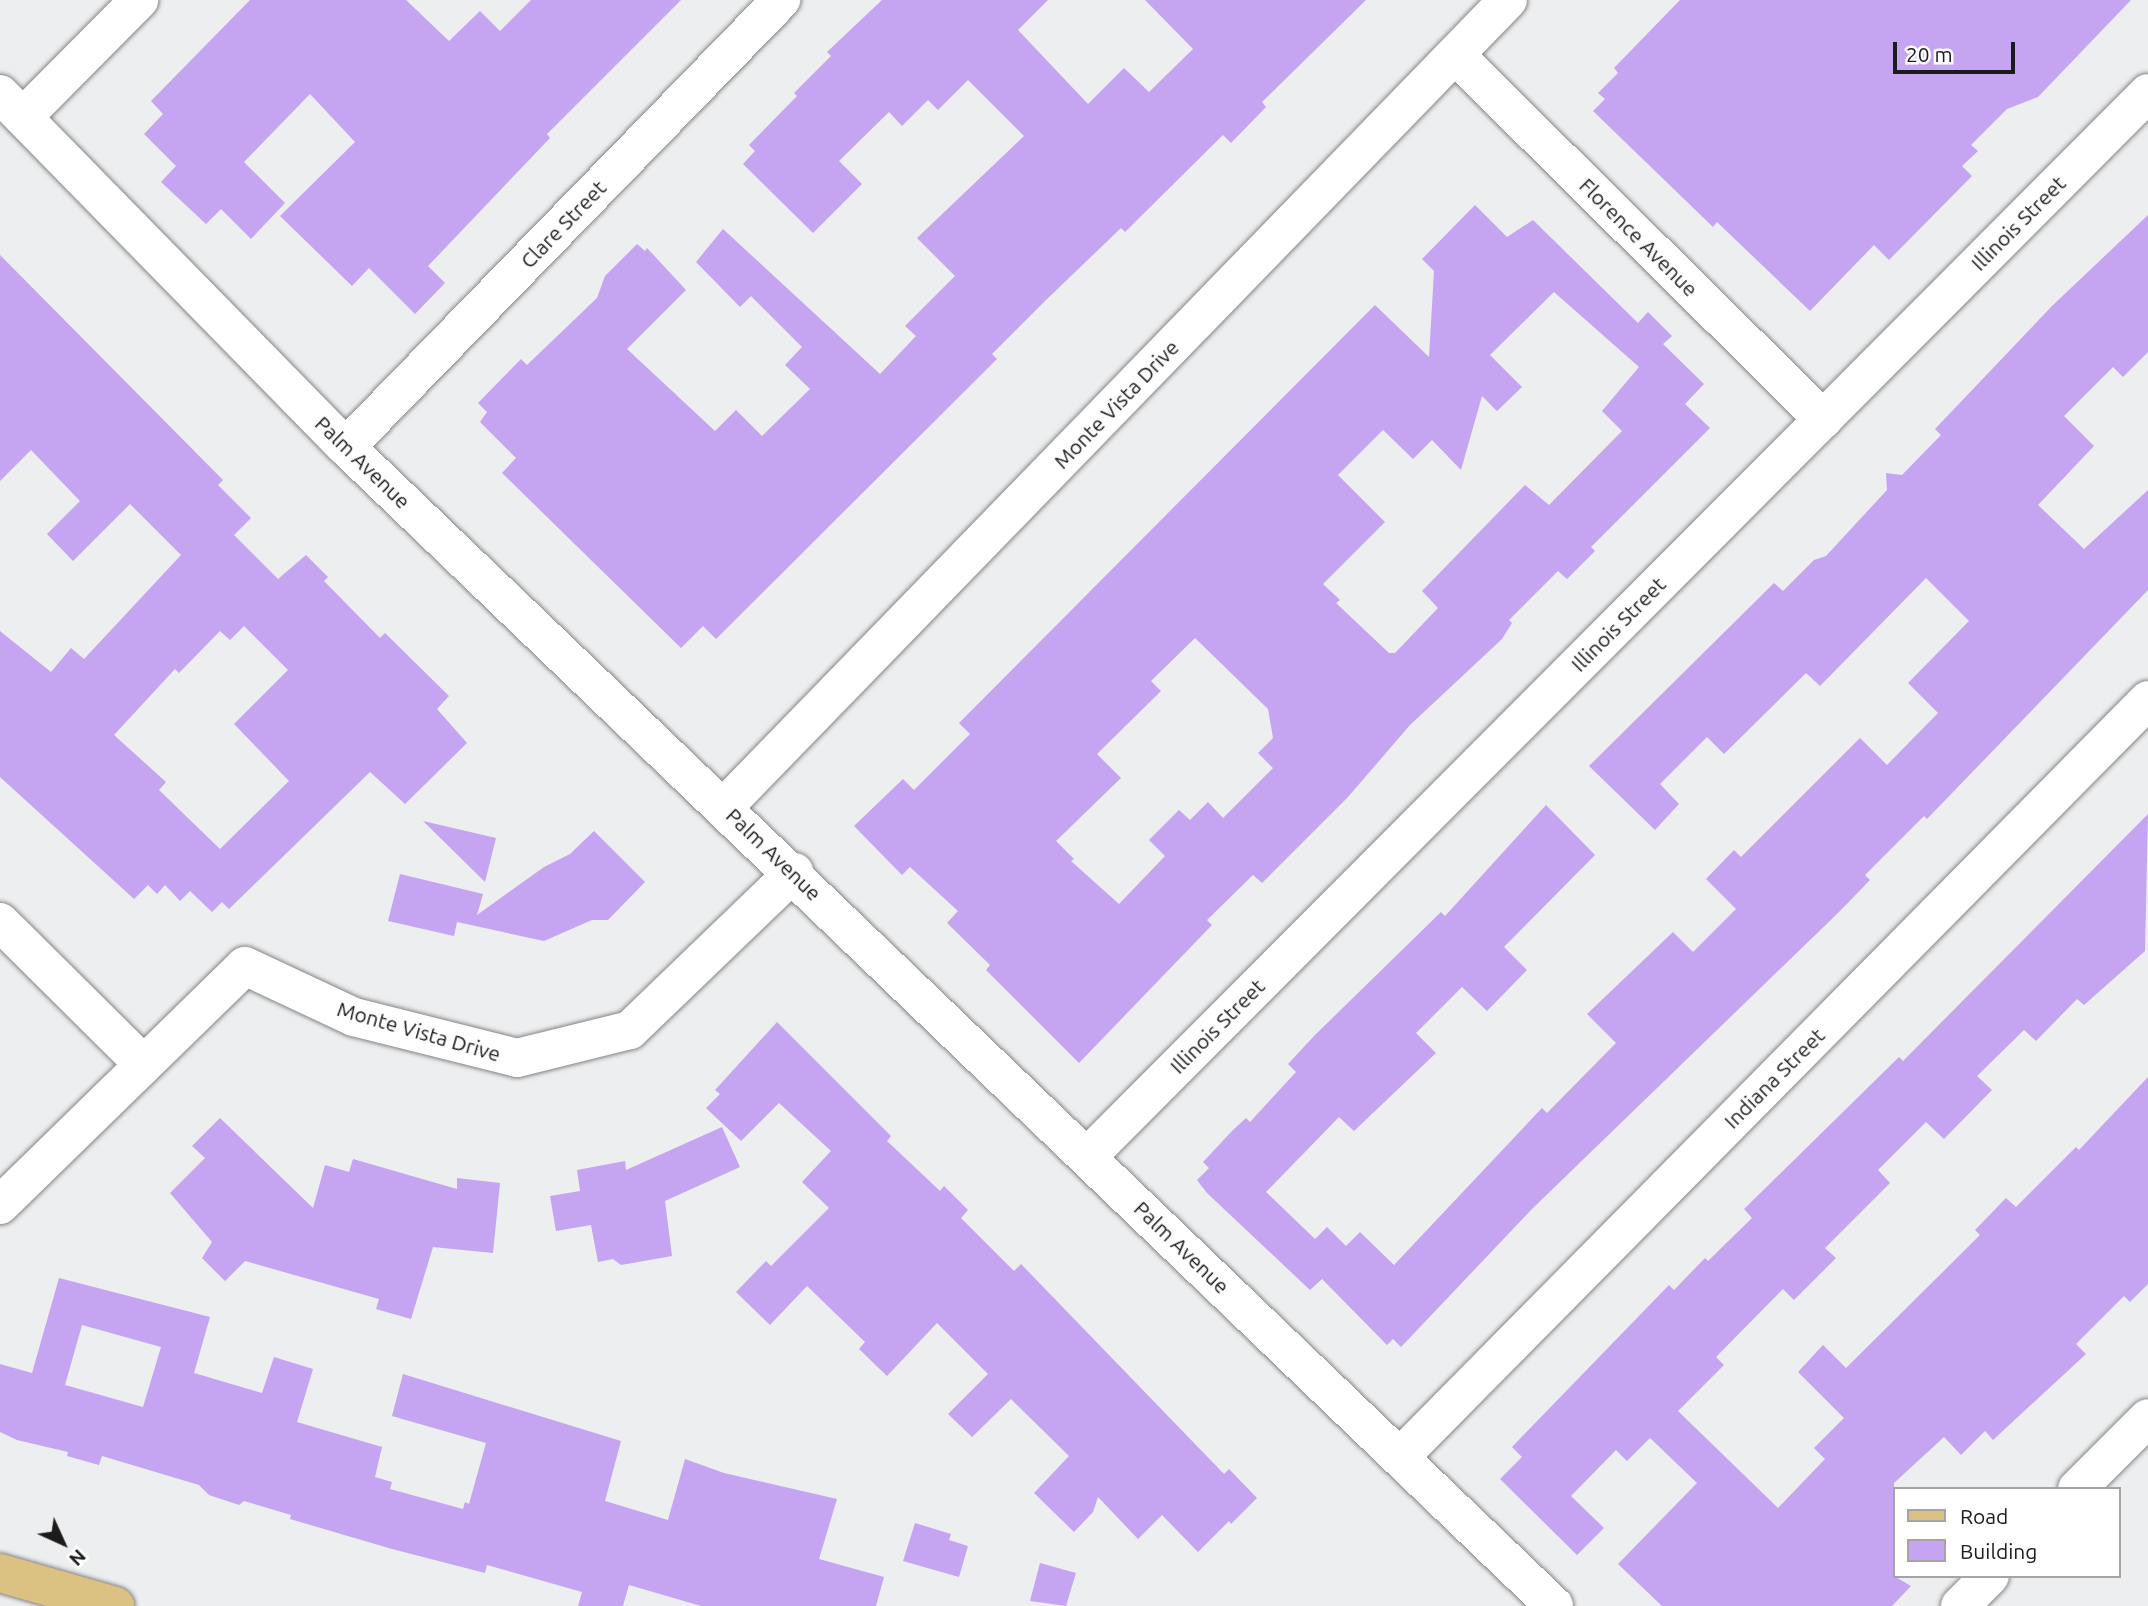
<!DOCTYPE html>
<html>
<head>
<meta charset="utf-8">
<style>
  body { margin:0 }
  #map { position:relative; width:2148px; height:1606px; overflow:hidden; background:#edeeef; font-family:Ubuntu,sans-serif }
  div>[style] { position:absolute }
  .building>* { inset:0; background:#c5a4f2 }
  .roads { filter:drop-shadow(0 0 2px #858586) drop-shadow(0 0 2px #858586) }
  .minor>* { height:38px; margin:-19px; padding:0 19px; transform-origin:19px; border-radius:19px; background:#fff }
  .major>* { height:38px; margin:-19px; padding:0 19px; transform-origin:19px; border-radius:19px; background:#dcc282 }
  span { translate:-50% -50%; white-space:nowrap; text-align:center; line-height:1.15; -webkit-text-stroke:5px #fff; paint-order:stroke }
  .street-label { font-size:21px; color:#1b1b1c }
  .legend { position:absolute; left:1893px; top:1487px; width:228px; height:91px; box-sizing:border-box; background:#fff; border:2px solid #a4a4a4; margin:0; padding:9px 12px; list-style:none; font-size:21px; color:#1b1b1c }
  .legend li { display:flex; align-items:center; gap:14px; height:35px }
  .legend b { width:35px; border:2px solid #a4a4a4 }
  .north { position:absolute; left:28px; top:1508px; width:70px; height:70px; -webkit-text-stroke:5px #fff; paint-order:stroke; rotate:135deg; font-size:19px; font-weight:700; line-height:28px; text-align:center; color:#1b1b1c }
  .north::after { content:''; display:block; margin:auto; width:24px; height:32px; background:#1b1b1c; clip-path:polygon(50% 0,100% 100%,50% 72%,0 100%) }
  .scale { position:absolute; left:1893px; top:42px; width:122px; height:32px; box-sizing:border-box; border:4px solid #1b1b1c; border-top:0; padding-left:9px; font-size:21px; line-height:24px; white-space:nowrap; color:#1b1b1c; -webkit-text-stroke:5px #fff; paint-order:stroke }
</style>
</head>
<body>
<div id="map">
  <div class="building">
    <i style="clip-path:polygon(250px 0,406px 0,449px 41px,480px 11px,500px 31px,531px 0,681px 0,547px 134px,550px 138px,428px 266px,445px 283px,415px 314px,369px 268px,352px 286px,280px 216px,355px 142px,310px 94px,244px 162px,285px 203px,251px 239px,221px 209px,206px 224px,161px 182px,176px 166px,144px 134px,163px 114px,151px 101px)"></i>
    <i style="clip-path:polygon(882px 0,1048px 0,1018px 30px,1088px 104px,1124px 68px,1149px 92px,1193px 49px,1145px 0,1366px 0,1262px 102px,1266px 107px,1231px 143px,1223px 135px,1125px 232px,1121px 228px,1046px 300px,992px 354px,997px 359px,716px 639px,703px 626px,681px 648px,502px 473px,516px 458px,480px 422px,487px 412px,478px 403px,521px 359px,527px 365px,597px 298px,605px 276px,637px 244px,645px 251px,647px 248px,686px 290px,627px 349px,715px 431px,736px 410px,762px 436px,810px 389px,785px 365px,802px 347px,751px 296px,740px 307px,696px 262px,723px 229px,880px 374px,916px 336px,905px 326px,955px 276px,917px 238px,1024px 136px,968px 80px,938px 110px,928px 100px,902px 126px,889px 112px,839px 161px,862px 184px,813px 233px,743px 164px,755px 151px,749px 145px,797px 96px,794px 93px,831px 56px,827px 52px)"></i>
    <i style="clip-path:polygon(1680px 0,2131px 0,2038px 97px,2007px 109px,1971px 145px,1978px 151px,1962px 166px,1972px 176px,1889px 260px,1874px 245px,1810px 311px,1717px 222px,1713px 227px,1593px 111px,1605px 99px,1598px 93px,1618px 73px,1614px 68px)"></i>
    <i style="clip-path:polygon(evenodd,1475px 205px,1507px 237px,1533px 220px,1638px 323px,1648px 312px,1672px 336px,1663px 344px,1704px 384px,1685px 404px,1710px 428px,1591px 547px,1595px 551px,1567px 579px,1558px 571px,1509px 620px,1512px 623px,1502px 639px,1410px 725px,1348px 797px,1262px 883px,1253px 875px,1207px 920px,1212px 925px,1079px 1063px,986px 970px,990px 965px,947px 923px,958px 911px,910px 867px,902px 875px,854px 826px,903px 779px,914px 790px,970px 734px,959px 723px,1375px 305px,1429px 357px,1434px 271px,1422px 259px,1475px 205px,1554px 292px,1639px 367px,1602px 411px,1622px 431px,1549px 505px,1525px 485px,1422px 591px,1438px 608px,1395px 653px,1389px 653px,1336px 603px,1340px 600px,1323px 584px,1385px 522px,1338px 475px,1383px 430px,1413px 459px,1432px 440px,1461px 470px,1482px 396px,1497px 411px,1522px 387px,1490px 355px,1554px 292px,1475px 205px,1195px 638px,1268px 709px,1273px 738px,1258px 753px,1273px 768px,1223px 818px,1208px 802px,1190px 820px,1179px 810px,1149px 840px,1165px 856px,1119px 904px,1071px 861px,1074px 859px,1056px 841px,1121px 778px,1097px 754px,1161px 691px,1151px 681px,1195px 638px)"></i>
    <i style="clip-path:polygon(2148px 215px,2148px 352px,2123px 377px,2113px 367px,2064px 416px,2094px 446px,2038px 505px,2084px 549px,2148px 490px,2148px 590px,1927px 819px,1924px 816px,1865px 875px,1870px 880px,1839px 912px,1533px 1208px,1401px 1347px,1393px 1339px,1387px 1345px,1322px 1279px,1310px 1290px,1207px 1193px,1197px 1180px,1209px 1168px,1203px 1162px,1233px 1130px,1246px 1118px,1250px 1122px,1296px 1072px,1288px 1064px,1315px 1035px,1441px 912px,1445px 916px,1546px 805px,1595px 855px,1504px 947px,1527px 970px,1487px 1011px,1462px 987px,1416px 1033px,1436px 1053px,1354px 1131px,1339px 1117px,1266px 1192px,1315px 1239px,1327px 1227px,1346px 1246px,1360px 1232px,1394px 1265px,1542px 1108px,1547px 1113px,1616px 1043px,1587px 1014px,1673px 932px,1693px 952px,1736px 909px,1706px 879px,1734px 850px,1741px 857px,1860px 738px,1887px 765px,1938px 713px,1908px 683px,1969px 621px,1926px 578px,1820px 686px,1806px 673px,1724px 754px,1707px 737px,1660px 784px,1679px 804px,1655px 830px,1589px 766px,1774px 583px,1783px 591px,1814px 560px,1826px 556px,1887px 490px,1886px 473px,1902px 475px,1941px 435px,1935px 429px,2052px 306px)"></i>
    <i style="clip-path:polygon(evenodd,0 255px,223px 480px,218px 485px,251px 518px,234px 535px,278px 579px,306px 555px,328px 577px,324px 581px,380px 638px,385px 633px,449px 696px,437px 709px,467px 743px,405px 804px,370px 772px,229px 909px,222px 902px,212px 912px,190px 891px,180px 901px,165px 885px,157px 894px,148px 885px,134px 899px,0 777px,0 631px,51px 672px,71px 648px,84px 659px,181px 555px,130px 504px,73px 561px,47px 534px,80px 501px,31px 450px,0 481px,0 255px,244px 626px,288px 670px,234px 724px,289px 781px,220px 849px,159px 790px,166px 782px,114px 735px,175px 669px,179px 673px,220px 631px,230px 640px,244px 626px)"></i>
    <i style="clip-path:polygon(2148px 814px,2145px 951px,2084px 1005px,2077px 999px,2036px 1041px,2024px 1030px,1977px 1076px,1992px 1090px,1944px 1139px,1926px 1122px,1878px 1170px,1890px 1183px,1825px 1248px,1836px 1258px,1794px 1300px,1783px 1289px,1716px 1357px,1724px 1365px,1678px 1411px,1778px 1508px,1825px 1459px,1814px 1448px,1844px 1418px,1798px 1372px,1823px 1345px,1846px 1368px,1980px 1235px,1975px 1230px,2006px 1198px,2016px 1207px,2076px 1147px,2079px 1150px,2148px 1077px,2148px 1284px,2130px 1302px,2124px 1296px,2076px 1344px,2086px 1354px,1993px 1440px,1985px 1431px,1961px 1455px,1944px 1437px,1894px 1483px,1894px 1576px,1911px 1586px,1892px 1606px,1662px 1606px,1618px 1564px,1697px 1483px,1650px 1438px,1627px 1461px,1616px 1450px,1571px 1496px,1604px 1528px,1577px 1555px,1500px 1479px,1522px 1457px,1512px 1447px,1669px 1285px,1674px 1290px,1705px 1258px,1708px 1261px,1752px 1218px,1744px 1209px,1899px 1057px,1903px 1061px)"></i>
    <i style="clip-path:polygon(423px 821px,496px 838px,485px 882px)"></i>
    <i style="clip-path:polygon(594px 831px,645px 882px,608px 920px,592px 920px,544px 941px,457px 922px,454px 936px,388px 921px,400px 874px,483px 894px,477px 915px,544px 867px,570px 854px)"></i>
    <i style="clip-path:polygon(777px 1022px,891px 1136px,887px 1141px,940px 1191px,944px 1186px,968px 1210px,961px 1218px,1014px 1271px,1021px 1264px,1224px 1474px,1229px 1469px,1257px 1498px,1231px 1524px,1229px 1521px,1198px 1552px,1162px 1515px,1138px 1539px,1098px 1497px,1093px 1512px,1074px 1532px,1034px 1493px,1069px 1456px,1011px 1399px,972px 1437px,948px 1414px,988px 1374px,937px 1323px,887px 1376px,859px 1349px,865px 1342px,807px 1286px,770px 1325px,736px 1292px,766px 1261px,771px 1266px,829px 1208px,802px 1182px,831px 1151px,779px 1103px,741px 1141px,706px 1108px,720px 1094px,715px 1090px)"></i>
    <i style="clip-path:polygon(220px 1118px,313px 1208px,325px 1165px,349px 1172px,353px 1159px,457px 1189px,457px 1178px,500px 1183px,493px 1253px,433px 1247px,411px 1319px,376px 1309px,379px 1299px,245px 1261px,225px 1281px,202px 1258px,212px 1242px,170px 1193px,205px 1158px,192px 1146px)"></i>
    <i style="clip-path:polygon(722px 1127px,740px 1167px,665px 1201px,672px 1256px,621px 1265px,613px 1259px,598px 1262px,591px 1225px,556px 1231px,550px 1196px,580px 1191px,577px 1170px,625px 1161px,626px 1170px)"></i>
    <i style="clip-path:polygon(evenodd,59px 1278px,210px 1317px,194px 1373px,262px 1393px,274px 1357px,313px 1369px,297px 1422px,382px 1447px,375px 1477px,392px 1482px,390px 1489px,463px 1509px,465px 1502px,469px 1504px,486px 1443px,392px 1416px,403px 1374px,621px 1441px,605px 1501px,668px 1520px,685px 1459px,724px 1473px,837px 1499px,819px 1559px,884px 1577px,876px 1606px,701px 1606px,629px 1585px,623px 1606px,578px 1606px,582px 1592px,487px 1565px,485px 1573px,392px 1549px,290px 1519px,291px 1515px,244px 1501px,239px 1505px,209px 1495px,199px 1485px,102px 1456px,99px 1465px,67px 1456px,68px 1452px,17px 1440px,0 1432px,0 1364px,32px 1373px,59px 1278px,82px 1325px,161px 1347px,143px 1407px,65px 1385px,82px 1325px)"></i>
    <i style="clip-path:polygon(915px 1523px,951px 1534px,949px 1540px,968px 1546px,959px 1577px,903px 1561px)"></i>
    <i style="clip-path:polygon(1040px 1563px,1076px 1573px,1066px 1606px,1030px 1601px)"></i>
  </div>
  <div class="roads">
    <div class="minor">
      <i style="left:1455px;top:55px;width:518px;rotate:44.69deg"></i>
      <i style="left:0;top:94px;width:494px;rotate:45.6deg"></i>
      <i style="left:346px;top:447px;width:1674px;rotate:43.81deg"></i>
      <i style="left:23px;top:117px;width:165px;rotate:-45.2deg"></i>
      <i style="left:346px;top:447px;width:624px;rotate:-45.78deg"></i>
      <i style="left:724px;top:807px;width:1125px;rotate:-45.83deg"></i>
      <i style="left:0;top:922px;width:202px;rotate:44.8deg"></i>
      <i style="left:1088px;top:1156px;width:1501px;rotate:-45.08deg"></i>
      <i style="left:0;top:1205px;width:342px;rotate:-44.3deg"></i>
      <i style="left:245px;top:966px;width:120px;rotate:25.1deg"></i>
      <i style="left:354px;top:1017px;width:168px;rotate:14.1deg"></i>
      <i style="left:517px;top:1058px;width:116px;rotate:-13.9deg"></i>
      <i style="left:630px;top:1030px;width:228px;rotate:-43.9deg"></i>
      <i style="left:1401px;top:1456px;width:1063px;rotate:-45.34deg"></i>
      <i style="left:2077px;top:1489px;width:100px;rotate:-45deg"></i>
      <i style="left:1960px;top:1606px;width:42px;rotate:-45deg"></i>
    </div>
    <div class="major">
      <i style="left:0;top:1573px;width:120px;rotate:16deg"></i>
    </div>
  </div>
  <div class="street-label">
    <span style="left:2018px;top:223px;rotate:-45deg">Illinois Street</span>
    <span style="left:563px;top:224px;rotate:-46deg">Clare Street</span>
    <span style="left:1639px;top:237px;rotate:45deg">Florence Avenue</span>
    <span style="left:1116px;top:404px;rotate:-46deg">Monte Vista Drive</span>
    <span style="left:363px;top:462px;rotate:44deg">Palm Avenue</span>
    <span style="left:1618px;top:624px;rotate:-45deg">Illinois Street</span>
    <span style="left:774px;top:854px;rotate:44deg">Palm Avenue</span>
    <span style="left:1217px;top:1026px;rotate:-45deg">Illinois Street</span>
    <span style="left:419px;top:1031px;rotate:16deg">Monte Vista Drive</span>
    <span style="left:1774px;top:1078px;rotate:-45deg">Indiana Street</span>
    <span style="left:1182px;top:1247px;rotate:44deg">Palm Avenue</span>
  </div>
  <ul class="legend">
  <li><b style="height:9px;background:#dcc282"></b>Road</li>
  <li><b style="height:19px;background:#c5a4f2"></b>Building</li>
  </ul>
  <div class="north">N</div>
  <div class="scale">20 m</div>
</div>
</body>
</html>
